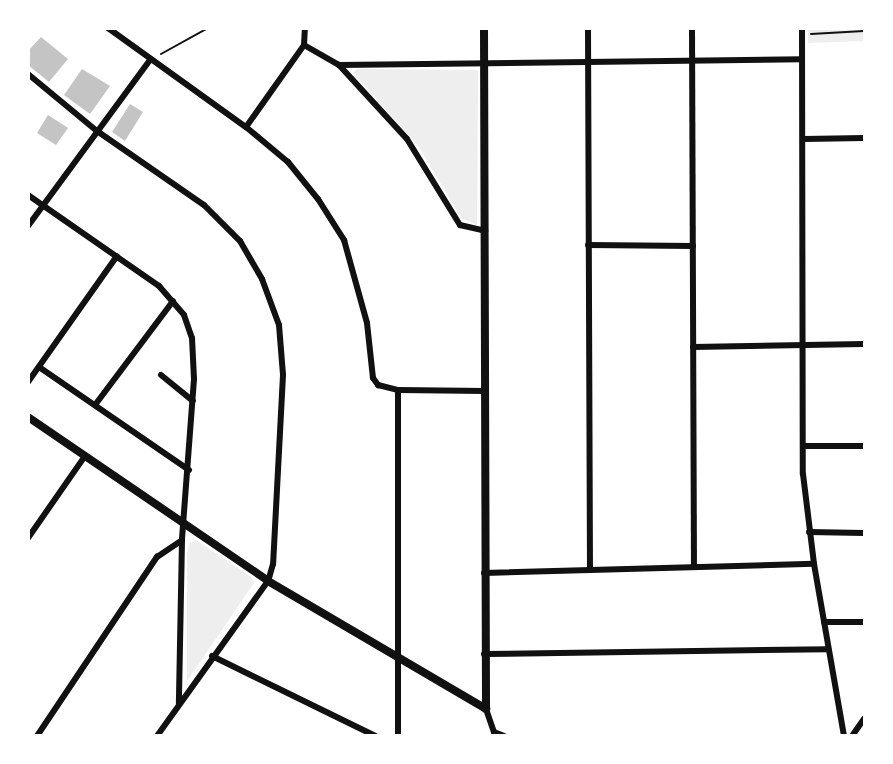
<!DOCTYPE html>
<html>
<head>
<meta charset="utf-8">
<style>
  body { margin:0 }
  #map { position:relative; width:893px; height:764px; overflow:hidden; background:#fff; font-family:Signika,sans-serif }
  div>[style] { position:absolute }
  .green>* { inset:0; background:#eee }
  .building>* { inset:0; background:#c4c4c4 }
  .path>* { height:2px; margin:-1px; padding:0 1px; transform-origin:1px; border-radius:1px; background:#111 }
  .minor>* { height:6px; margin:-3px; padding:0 3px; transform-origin:3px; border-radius:3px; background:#111 }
  .tertiary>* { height:8px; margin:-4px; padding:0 4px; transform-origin:4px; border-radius:4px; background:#111 }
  span { translate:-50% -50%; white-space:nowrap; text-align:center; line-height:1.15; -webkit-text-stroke:6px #fff; paint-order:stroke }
  .frame { position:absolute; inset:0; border:30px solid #fff; pointer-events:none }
</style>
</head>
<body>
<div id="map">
  <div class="green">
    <i style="clip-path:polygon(808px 29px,864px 29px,864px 41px,808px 43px)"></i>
    <i style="clip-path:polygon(357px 69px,478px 70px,477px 225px,461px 218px,419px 147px,353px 73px)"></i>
    <i style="clip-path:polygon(196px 540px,253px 578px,254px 583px,187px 681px,187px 553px,190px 543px)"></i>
  </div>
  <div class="building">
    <i style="clip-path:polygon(41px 37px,68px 59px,49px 82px,28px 65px,28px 51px)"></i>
    <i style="clip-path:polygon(82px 69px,110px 86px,90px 114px,64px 95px)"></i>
    <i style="clip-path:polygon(130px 104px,143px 112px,125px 141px,112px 132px)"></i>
    <i style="clip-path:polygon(48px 115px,68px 128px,56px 145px,37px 133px)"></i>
  </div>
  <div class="path">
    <i style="left:811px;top:34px;width:53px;rotate:-3.2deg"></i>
    <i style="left:161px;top:54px;width:54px;rotate:-29deg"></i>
  </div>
  <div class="minor">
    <i style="left:108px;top:28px;width:170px;rotate:35.7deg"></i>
    <i style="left:246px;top:127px;width:55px;rotate:39.8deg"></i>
    <i style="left:288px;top:162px;width:48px;rotate:51deg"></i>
    <i style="left:318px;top:199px;width:49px;rotate:57.6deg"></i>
    <i style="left:344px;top:240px;width:86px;rotate:74.5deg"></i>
    <i style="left:367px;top:323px;width:55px;rotate:83.8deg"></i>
    <i style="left:373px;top:378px;width:9px;rotate:54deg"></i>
    <i style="left:378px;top:385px;width:21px;rotate:14deg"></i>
    <i style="left:398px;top:390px;width:346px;rotate:90deg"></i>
    <i style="left:588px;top:28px;width:541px;rotate:89.79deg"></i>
    <i style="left:692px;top:28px;width:537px;rotate:89.79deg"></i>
    <i style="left:802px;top:28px;width:446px;rotate:89.9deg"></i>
    <i style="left:803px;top:474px;width:91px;rotate:83deg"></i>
    <i style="left:814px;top:564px;width:175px;rotate:80.1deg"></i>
    <i style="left:304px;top:45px;width:40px;rotate:29.7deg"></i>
    <i style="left:339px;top:65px;width:100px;rotate:47.4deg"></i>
    <i style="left:407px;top:139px;width:101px;rotate:58.4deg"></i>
    <i style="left:460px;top:225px;width:26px;rotate:13deg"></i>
    <i style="left:339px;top:65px;width:463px;rotate:-0.7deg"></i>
    <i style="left:28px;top:74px;width:89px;rotate:39.6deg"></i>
    <i style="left:97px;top:131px;width:130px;rotate:34.7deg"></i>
    <i style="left:204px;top:205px;width:51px;rotate:45deg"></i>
    <i style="left:240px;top:241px;width:44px;rotate:59.9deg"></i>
    <i style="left:262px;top:279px;width:49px;rotate:69.7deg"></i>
    <i style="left:279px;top:325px;width:50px;rotate:85.4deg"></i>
    <i style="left:283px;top:375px;width:189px;rotate:93deg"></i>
    <i style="left:273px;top:564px;width:18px;rotate:106deg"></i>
    <i style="left:268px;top:581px;width:191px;rotate:125.6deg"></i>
    <i style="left:246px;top:127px;width:100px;rotate:-54.7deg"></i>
    <i style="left:304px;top:45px;width:17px;rotate:-87deg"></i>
    <i style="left:804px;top:139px;width:60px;rotate:-1deg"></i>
    <i style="left:28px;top:195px;width:160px;rotate:34.8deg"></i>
    <i style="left:159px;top:286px;width:38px;rotate:49deg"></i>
    <i style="left:184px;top:315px;width:24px;rotate:71deg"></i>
    <i style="left:192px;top:338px;width:41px;rotate:87.2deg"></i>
    <i style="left:194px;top:379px;width:161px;rotate:94.3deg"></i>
    <i style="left:182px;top:540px;width:163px;rotate:91.1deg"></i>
    <i style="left:28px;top:226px;width:206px;rotate:-53.7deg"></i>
    <i style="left:588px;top:245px;width:105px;rotate:0.5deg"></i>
    <i style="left:693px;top:347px;width:171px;rotate:-1deg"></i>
    <i style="left:39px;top:367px;width:182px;rotate:34.5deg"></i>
    <i style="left:161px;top:375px;width:41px;rotate:39.1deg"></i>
    <i style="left:28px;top:382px;width:154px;rotate:-54.8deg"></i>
    <i style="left:398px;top:390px;width:87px;rotate:0.7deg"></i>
    <i style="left:95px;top:405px;width:130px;rotate:-53.1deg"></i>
    <i style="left:803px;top:446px;width:61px"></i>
    <i style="left:809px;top:532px;width:55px;rotate:1deg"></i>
    <i style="left:28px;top:538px;width:100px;rotate:-55.2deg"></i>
    <i style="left:484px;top:573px;width:330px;rotate:-1.6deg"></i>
    <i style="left:824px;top:622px;width:40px"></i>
    <i style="left:484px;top:654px;width:344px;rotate:-0.8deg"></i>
    <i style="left:212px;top:656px;width:182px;rotate:26.1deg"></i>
    <i style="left:486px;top:709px;width:24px;rotate:71deg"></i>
    <i style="left:494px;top:732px;width:11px;rotate:22deg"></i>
    <i style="left:37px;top:736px;width:216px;rotate:-56.2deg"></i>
    <i style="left:157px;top:557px;width:30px;rotate:-34deg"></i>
    <i style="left:852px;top:736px;width:21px;rotate:-55deg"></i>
  </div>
  <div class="tertiary">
    <i style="left:484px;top:28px;width:681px;rotate:89.83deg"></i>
    <i style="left:28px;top:417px;width:291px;rotate:34.3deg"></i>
    <i style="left:268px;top:581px;width:253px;rotate:30.4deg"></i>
  </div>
  <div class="frame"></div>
</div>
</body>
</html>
